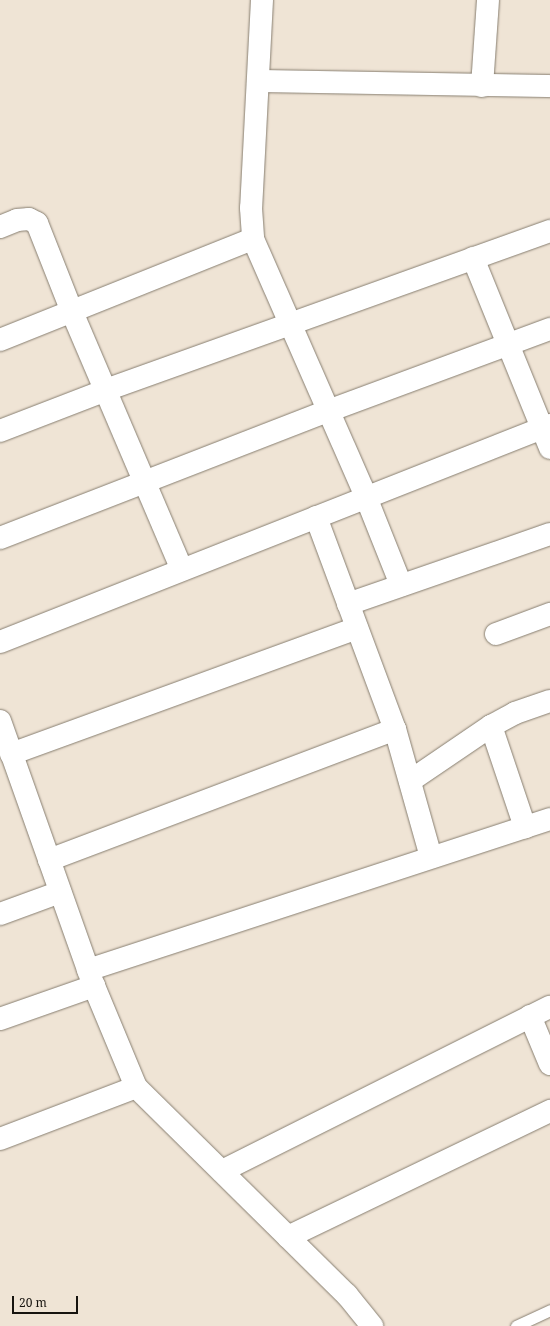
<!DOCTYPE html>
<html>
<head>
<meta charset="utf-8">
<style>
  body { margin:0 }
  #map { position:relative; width:550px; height:1326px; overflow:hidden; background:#efe4d5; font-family:"Noto Serif",serif }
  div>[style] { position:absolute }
  .roads { filter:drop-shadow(0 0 1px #877e70) drop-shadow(0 0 1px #877e70) }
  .service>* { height:11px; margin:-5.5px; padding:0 5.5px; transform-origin:5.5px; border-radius:5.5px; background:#fff }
  .minor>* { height:22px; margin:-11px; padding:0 11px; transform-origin:11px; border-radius:11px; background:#fff }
  .tertiary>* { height:22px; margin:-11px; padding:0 11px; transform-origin:11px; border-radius:11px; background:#fff }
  span { translate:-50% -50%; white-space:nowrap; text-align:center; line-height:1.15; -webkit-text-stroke:3.5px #efe4d5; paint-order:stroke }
  .scale { position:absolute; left:12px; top:1296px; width:66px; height:18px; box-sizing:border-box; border:2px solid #17140f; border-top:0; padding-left:5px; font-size:12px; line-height:14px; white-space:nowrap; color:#17140f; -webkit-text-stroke:3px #efe4d5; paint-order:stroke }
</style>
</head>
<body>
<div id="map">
  <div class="roads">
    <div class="service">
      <i style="left:516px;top:1326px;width:38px;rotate:-25deg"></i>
    </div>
    <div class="minor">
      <i style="left:262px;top:0;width:208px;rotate:93deg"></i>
      <i style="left:251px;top:208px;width:31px;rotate:86deg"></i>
      <i style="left:253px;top:239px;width:282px;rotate:66.3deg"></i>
      <i style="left:366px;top:497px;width:95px;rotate:68.3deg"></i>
      <i style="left:258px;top:81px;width:292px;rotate:1deg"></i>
      <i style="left:482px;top:86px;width:86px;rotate:-86deg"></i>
      <i style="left:0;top:227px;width:18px;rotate:-22deg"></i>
      <i style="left:17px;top:220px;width:12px;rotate:-5deg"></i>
      <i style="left:29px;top:219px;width:9px;rotate:27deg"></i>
      <i style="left:37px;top:223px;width:96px;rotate:68.5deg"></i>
      <i style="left:72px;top:312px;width:280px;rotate:66.9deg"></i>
      <i style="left:473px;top:258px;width:205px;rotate:67.9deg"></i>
      <i style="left:0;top:340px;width:272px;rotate:-21.8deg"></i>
      <i style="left:0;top:431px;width:114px;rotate:-21.1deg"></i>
      <i style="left:106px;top:390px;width:472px;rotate:-19.7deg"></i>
      <i style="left:316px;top:517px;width:226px;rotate:69.6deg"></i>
      <i style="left:395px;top:729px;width:133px;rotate:74.3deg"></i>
      <i style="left:0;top:538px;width:352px;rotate:-21.2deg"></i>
      <i style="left:328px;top:411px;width:237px;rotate:-20.3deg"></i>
      <i style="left:348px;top:604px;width:214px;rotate:-19.1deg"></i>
      <i style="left:496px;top:634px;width:58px;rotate:-20.3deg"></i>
      <i style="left:0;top:642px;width:591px;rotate:-21.53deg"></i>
      <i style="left:491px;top:726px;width:107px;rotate:71.4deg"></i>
      <i style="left:11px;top:754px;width:368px;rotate:-20deg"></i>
      <i style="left:410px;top:781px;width:98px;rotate:-34.2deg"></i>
      <i style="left:491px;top:726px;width:27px;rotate:-28deg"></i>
      <i style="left:515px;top:713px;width:37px;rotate:-19deg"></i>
      <i style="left:49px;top:860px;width:370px;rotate:-20.7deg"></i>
      <i style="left:0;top:914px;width:64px;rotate:-20.1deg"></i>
      <i style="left:88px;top:970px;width:486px;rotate:-18.1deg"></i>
      <i style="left:530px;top:1016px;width:52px;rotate:67.4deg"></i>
      <i style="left:0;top:1019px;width:100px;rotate:-19.3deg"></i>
      <i style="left:0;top:1139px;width:146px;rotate:-20.9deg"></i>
      <i style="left:222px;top:1171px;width:367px;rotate:-26.6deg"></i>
      <i style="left:288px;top:1237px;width:291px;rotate:-25.7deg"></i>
    </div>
    <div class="tertiary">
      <i style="left:0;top:721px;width:281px;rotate:70.5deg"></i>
      <i style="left:94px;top:986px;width:109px;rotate:67.4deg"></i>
      <i style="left:136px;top:1087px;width:296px;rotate:44.6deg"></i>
      <i style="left:347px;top:1295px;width:40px;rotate:51deg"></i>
    </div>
  </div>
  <div class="scale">20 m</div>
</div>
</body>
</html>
